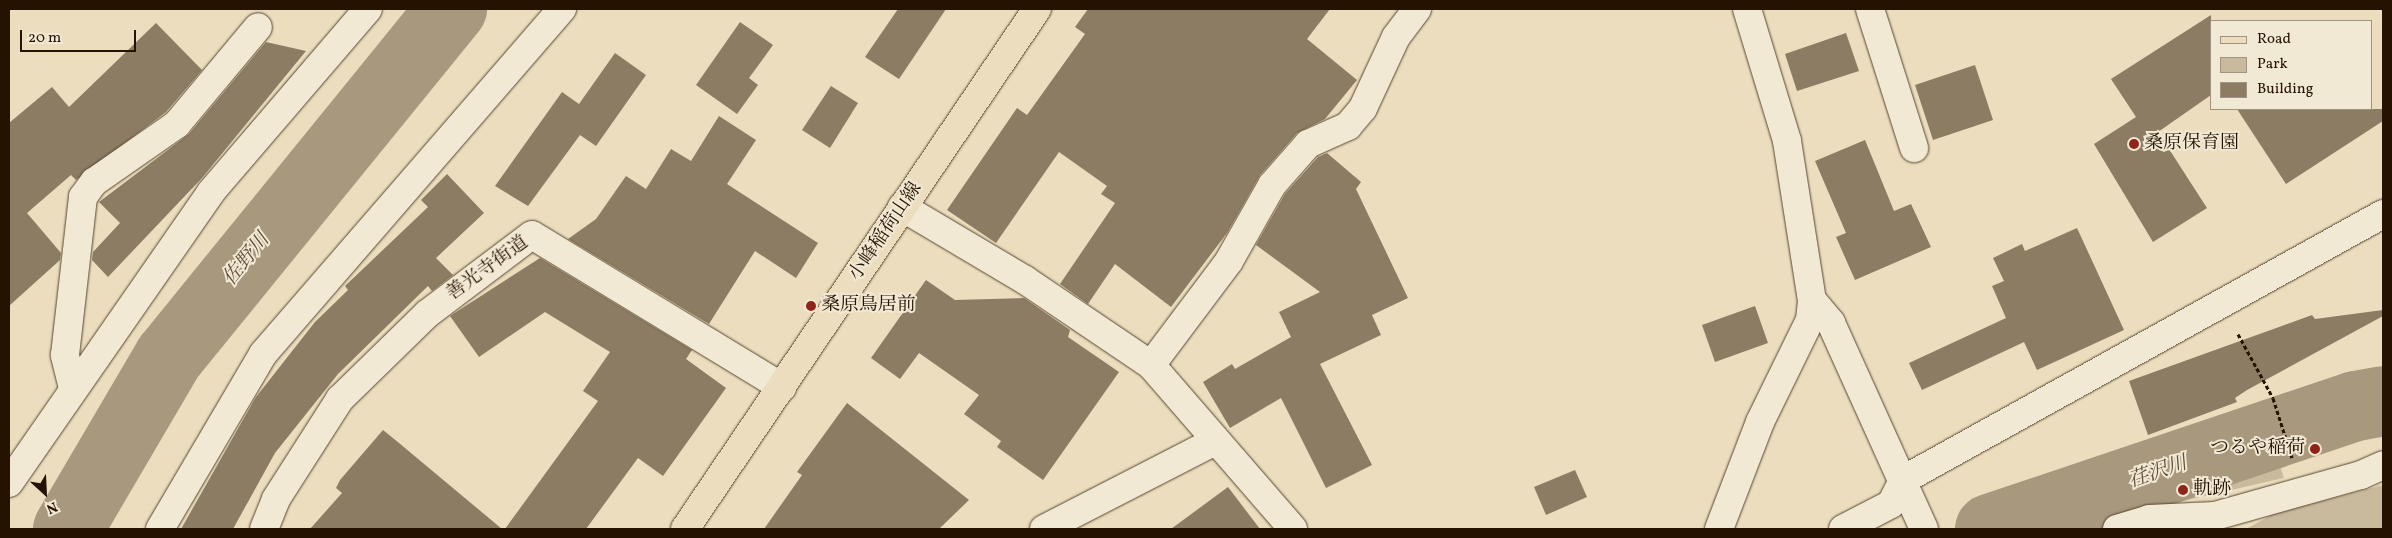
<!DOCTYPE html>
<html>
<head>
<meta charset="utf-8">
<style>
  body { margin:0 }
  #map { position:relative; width:2392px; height:538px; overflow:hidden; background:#ebddbd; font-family:Vollkorn,"Noto Serif JP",serif }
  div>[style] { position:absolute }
  .green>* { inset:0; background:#c9ba9d }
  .river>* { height:70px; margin:-35px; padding:0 35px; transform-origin:35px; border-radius:35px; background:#a8987d }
  .building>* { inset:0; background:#8c7c63 }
  .path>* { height:3px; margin-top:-1.5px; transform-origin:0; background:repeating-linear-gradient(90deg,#251201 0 4px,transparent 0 6.5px) }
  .roads { filter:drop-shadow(0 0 1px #564530) drop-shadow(0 0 1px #564530) }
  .minor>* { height:28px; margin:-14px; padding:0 14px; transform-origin:14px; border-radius:14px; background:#f2e9d4 }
  .major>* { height:28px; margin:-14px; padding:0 14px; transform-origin:14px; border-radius:14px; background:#ebddbd }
  .dots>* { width:14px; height:14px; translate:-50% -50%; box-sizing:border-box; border:2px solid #f2e9d4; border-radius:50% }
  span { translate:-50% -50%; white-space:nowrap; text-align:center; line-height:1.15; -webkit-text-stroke:4px #f2e9d4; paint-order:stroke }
  .poi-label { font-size:19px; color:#251201 }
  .left { translate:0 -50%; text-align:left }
  .right { translate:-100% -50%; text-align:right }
  .street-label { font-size:19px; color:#251201 }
  .water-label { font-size:20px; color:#604e39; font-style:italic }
  .frame { position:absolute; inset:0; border:10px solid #251201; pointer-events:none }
  .legend { position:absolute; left:2210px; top:20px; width:162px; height:90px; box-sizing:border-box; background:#f2e9d4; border:1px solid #a09380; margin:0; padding:6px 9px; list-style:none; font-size:15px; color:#251201 }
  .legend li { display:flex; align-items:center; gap:10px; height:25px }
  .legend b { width:25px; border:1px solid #a09380 }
  .north { position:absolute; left:20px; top:468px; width:50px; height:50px; -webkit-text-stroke:4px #f2e9d4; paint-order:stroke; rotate:155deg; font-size:14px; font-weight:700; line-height:20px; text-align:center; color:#251201 }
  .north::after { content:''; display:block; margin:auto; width:18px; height:22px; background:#251201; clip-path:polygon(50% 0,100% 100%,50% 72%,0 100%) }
  .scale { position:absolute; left:20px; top:30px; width:116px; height:22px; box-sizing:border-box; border:2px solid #251201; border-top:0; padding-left:6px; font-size:15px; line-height:18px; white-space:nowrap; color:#251201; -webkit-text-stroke:4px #f2e9d4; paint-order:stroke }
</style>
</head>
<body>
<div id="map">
  <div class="green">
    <i style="clip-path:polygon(2274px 449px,2284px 478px,2165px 505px,2159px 491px)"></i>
    <i style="clip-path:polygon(2383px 485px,2383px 529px,2246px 529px,2275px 513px)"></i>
  </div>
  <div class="river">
    <i style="left:68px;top:529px;width:199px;rotate:-59.6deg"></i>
    <i style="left:169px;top:357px;width:449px;rotate:-50.9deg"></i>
    <i style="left:1990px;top:529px;width:386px;rotate:-18.6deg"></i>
    <i style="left:2356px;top:406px;width:27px;rotate:-10deg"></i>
  </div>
  <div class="building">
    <i style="clip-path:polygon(898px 9px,946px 9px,899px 79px,865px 57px)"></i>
    <i style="clip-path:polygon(1088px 9px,1330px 9px,1307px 39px,1357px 80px,1325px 119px,1297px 133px,1260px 175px,1227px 233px,1171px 307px,1115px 264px,1088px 304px,1060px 284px,1115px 203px,1101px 194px,1107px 186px,1059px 152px,996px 243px,947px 210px,1017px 108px,1027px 115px,1085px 34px,1075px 27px)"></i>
    <i style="clip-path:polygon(2211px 15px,2211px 95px,2158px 132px,2207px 208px,2153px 242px,2094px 144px,2136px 117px,2111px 79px)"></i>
    <i style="clip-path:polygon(740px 22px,773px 45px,749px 78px,758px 85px,737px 114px,696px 85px)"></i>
    <i style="clip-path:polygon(156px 23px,202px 70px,166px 112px,76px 180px,71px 175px,27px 213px,61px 253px,60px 260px,9px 306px,9px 123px,52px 87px,69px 107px)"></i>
    <i style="clip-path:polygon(1846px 33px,1859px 71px,1797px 91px,1785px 54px)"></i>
    <i style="clip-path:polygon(266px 42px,306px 51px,202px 178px,108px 277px,92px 260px,93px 252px,120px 223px,99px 202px,189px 134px)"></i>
    <i style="clip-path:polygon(615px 53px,646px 75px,596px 146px,580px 135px,528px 206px,495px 186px,562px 92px,579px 104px)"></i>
    <i style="clip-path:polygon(1975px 65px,1993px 120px,1933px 140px,1915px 85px)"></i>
    <i style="clip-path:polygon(831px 86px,858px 103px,830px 148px,802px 130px)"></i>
    <i style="clip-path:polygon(2237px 109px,2383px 109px,2383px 121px,2286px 184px)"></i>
    <i style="clip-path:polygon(719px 116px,756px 140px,727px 184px,818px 243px,796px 278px,755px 251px,709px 324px,568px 239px,596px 219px,626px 176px,646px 189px,671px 149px,691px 161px)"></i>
    <i style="clip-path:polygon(1865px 140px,1894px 211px,1911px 204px,1931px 247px,1855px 280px,1836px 237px,1846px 233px,1815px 161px)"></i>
    <i style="clip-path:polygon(1327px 153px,1361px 182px,1356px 189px,1408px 298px,1372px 315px,1381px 335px,1320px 364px,1372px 465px,1326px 488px,1281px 398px,1230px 428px,1203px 382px,1232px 364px,1235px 369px,1291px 337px,1279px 312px,1320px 292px,1256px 245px,1285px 194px,1318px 157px)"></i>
    <i style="clip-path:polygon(447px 174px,484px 213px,436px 258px,453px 275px,432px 291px,428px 286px,338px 374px,275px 453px,233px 529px,181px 529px,256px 397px,315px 322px,348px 290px,345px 286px,428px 207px,421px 200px)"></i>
    <i style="clip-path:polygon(2077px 228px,2124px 330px,2037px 370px,2024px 342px,1922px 390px,1909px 363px,2006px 318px,1992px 286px,2004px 281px,1993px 258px,2022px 244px,2025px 251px)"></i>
    <i style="clip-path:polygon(540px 258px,692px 350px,686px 359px,726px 388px,663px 476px,638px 458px,586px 529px,505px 529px,598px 401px,583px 391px,610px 352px,545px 312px,479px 357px,450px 316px)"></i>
    <i style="clip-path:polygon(926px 280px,955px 300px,1024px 298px,1070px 330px,1068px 337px,1119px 372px,1043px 480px,997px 447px,1001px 441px,964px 414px,979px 395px,919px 353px,900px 379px,871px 358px)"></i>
    <i style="clip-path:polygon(1755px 306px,1768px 343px,1715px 362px,1702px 325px)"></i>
    <i style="clip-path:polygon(2383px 310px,2383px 316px,2247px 390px,2235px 398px,2237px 402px,2148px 435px,2129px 381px,2312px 315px,2315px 319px)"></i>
    <i style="clip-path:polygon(847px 403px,969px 500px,939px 529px,764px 529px,802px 475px,797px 472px)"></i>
    <i style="clip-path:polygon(383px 430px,399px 443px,502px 529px,310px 529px,342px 493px,336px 488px,340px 480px)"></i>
    <i style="clip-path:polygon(1575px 470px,1587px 497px,1546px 515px,1534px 487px)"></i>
    <i style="clip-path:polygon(1228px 487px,1260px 529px,1171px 529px)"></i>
  </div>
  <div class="path">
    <i style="left:2238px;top:334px;width:73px;rotate:61.3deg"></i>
    <i style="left:2273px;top:398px;width:63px;rotate:72.4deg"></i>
  </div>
  <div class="roads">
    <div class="minor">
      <i style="left:1747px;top:9px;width:138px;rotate:73.1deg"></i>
      <i style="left:1787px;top:141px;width:161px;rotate:81.1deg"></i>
      <i style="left:1812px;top:300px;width:30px;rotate:50deg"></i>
      <i style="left:1831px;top:323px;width:226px;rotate:65.7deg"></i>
      <i style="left:1870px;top:9px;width:146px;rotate:72.4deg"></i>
      <i style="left:902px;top:207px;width:143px;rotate:30.7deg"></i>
      <i style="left:1025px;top:280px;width:152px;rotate:34deg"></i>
      <i style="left:1151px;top:365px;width:217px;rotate:49.1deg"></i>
      <i style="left:1151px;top:365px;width:130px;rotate:-53.1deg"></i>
      <i style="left:1229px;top:261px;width:87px;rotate:-60.5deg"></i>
      <i style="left:1272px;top:185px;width:55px;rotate:-48.7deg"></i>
      <i style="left:1308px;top:144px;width:44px;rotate:-24.2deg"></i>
      <i style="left:1348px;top:126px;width:23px;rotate:-50deg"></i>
      <i style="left:1363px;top:108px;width:78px;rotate:-65.1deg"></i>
      <i style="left:1396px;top:37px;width:35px;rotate:-53deg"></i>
      <i style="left:73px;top:388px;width:34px;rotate:-104deg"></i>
      <i style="left:65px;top:355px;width:159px;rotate:-83.5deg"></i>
      <i style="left:83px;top:197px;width:19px;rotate:-54deg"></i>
      <i style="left:94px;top:182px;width:101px;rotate:-34.9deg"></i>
      <i style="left:177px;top:124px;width:126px;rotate:-50.1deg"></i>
      <i style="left:9px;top:483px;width:354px;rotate:-55.2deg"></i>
      <i style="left:211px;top:192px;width:241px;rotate:-49.4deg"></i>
      <i style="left:160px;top:529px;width:203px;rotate:-59.5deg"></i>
      <i style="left:263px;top:354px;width:457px;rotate:-49.1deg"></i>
      <i style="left:264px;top:529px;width:32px;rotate:-68deg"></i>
      <i style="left:276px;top:499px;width:119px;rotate:-57.4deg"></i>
      <i style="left:340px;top:399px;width:122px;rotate:-44.3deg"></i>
      <i style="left:427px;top:314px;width:131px;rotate:-37deg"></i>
      <i style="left:532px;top:235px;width:293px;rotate:31.3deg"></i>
      <i style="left:1044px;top:529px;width:192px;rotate:-27.2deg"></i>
      <i style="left:1719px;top:529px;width:115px;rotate:-69deg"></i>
      <i style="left:1760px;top:422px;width:114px;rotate:-63.9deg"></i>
      <i style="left:1810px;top:320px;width:20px;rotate:-84deg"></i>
      <i style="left:1843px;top:529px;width:54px;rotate:-27.5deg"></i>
      <i style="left:1891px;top:504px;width:27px;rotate:-63deg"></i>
      <i style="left:1903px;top:480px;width:549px;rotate:-28.99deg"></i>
      <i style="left:2117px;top:529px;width:34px;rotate:-17deg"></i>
      <i style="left:2149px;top:519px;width:66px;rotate:-2.6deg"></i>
      <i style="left:2215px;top:516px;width:152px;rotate:-15.7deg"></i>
      <i style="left:2361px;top:475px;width:24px;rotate:-24deg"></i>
    </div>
    <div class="major">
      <i style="left:685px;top:529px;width:628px;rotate:-55.91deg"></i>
    </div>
  </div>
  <div class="dots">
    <i style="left:2134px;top:144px;background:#8f2418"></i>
    <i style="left:811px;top:306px;background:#8f2418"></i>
    <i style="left:2315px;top:449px;background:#8f2418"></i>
    <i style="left:2183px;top:490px;background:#8f2418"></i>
  </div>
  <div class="poi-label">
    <span class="left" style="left:2144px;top:144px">桑原保育園</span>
    <span class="left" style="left:821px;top:306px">桑原鳥居前</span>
    <span class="right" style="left:2305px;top:449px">つるや稲荷</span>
    <span class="left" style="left:2193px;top:490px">軌跡</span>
  </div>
  <div class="street-label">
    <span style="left:886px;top:232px;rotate:-56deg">小峰稲荷山線</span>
    <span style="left:488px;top:269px;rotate:-36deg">善光寺街道</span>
  </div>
  <div class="water-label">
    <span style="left:247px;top:260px;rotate:-51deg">佐野川</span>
    <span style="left:2158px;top:473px;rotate:-19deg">荏沢川</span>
  </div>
  <div class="frame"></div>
  <ul class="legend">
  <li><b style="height:6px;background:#ebddbd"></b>Road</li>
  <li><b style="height:14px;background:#c9ba9d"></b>Park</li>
  <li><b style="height:14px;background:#8c7c63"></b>Building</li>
  </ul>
  <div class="north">N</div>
  <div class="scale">20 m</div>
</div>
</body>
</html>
